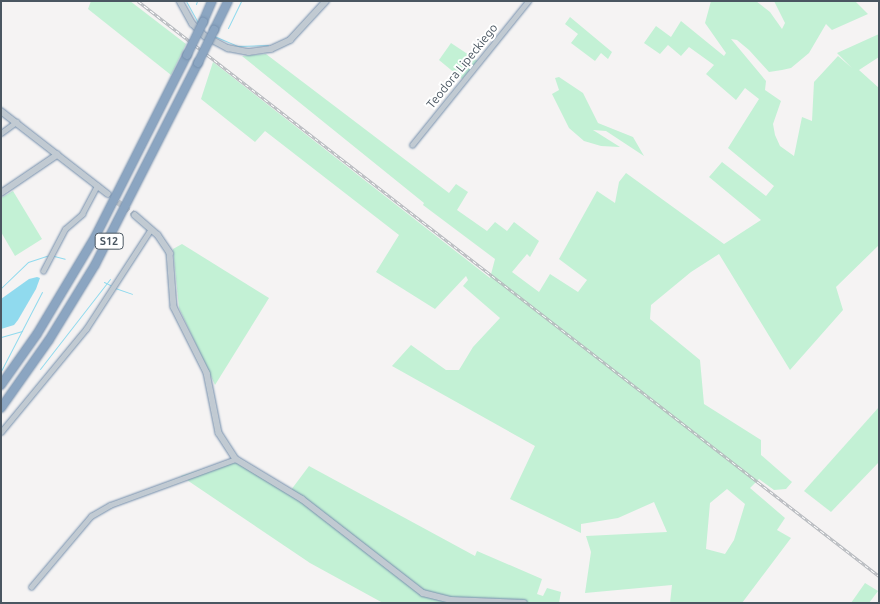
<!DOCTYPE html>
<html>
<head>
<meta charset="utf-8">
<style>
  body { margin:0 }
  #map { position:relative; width:880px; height:604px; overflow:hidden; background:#f5f3f3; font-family:Ubuntu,sans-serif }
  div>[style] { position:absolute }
  .green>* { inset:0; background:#c3f1d5 }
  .water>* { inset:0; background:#90daee }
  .stream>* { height:1px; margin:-0.5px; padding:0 0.5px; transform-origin:0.5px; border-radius:0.5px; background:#90daee }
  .tertiary-tunnel>* { height:5.5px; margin-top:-2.75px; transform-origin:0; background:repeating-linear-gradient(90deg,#caccce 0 5.5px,transparent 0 8.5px) }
  .roads { filter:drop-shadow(0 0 1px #7690ad) drop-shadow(0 0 1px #7690ad) }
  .minor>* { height:4.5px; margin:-2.25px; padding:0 2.25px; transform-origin:2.25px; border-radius:2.25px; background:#c1cad2 }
  .tertiary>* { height:5.5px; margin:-2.75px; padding:0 2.75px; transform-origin:2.75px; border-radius:2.75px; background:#c1cad2 }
  .motorway>* { height:8px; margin:-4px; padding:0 4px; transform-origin:4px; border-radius:4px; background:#8ba5c1 }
  .rail>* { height:3px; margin-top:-1.5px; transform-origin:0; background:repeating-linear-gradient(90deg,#fff 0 4px,#b5b8bd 0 8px); box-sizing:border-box; border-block:1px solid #b5b8bd }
  .bridges { filter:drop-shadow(0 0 1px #7690ad) drop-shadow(0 0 1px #7690ad) }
  .motorway-bridge>* { height:8px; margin:-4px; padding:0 4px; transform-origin:4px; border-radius:4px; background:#8ba5c1 }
  span { translate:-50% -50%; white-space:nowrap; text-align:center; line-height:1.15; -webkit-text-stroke:4px #fff; paint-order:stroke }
  .shield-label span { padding:1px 4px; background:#fff; border:1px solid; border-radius:4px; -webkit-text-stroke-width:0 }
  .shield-label { font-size:11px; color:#4a5661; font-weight:700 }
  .street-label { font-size:12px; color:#4a5661 }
  .frame { position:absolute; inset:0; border:2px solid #4a5661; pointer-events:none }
</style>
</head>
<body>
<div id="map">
  <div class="green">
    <i style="clip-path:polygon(91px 1px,130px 1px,186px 44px,171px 75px,88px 9px)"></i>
    <i style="clip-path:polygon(evenodd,711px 1px,756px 1px,770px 12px,782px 29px,785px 23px,774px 1px,855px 1px,868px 14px,832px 30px,826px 24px,809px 53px,791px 68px,782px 70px,769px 72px,749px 50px,737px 40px,731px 39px,766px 81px,765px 90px,781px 101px,773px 124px,775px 135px,780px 146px,794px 156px,802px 117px,812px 121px,814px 82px,838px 56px,852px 68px,837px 53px,879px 34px,879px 57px,859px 70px,879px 88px,879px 245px,836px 287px,843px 310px,790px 370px,719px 254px,691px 272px,651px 305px,650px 319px,700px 360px,704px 404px,761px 440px,761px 455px,792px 482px,786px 489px,774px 490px,759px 479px,750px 488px,785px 518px,777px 530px,791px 538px,742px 603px,670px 603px,672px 585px,585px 593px,591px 552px,586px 536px,667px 532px,654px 502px,618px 518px,581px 524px,581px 533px,510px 499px,535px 446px,392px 366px,411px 345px,446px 370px,459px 370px,473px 347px,500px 318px,463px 286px,468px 280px,466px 276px,435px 309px,376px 272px,399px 235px,265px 131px,255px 142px,201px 99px,213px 62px,490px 278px,495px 259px,423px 205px,424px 203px,242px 56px,266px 54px,449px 193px,456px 184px,468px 192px,457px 210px,487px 231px,495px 222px,507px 231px,514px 222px,539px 241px,530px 257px,527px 254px,512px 272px,539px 292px,550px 274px,578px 292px,587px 280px,559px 259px,597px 191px,615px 203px,619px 182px,626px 173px,724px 244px,761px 220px,709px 177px,722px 162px,766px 196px,774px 186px,728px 148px,759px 99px,745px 88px,736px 100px,706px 74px,714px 65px,689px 47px,681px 56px,668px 45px,660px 54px,644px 43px,656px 26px,671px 37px,681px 21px,724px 56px,726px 53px,705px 23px,711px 1px,727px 489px,745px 504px,734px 540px,725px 554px,706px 549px,710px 503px,727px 489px)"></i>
    <i style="clip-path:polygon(570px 17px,612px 52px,608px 59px,601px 53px,595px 61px,571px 43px,578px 34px,565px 24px)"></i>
    <i style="clip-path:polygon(451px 43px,478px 61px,462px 79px,439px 60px)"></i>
    <i style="clip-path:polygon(559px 77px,583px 93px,598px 123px,633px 137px,644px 156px,606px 131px,593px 130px,620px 147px,601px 146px,584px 141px,569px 128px,552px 94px,559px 90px,555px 78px)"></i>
    <i style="clip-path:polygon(13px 191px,42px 239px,15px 256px,1px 232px,1px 198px)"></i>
    <i style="clip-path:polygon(182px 244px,269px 298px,215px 385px,179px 308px,173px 249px)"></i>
    <i style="clip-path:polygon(879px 407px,879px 462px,831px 512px,804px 491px)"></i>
    <i style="clip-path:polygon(238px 458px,291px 490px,309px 466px,475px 556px,477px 551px,542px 579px,537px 594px,543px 596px,547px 588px,561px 592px,559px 603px,383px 603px,310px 563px,181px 476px)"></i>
    <i style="clip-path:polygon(865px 583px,878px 591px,869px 603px,851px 603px)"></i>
  </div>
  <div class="water">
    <i style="clip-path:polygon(37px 277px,40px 278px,36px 289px,18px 320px,14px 325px,1px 329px,1px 299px,29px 279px)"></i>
  </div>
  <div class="stream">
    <i style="left:186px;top:1px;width:26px;rotate:61deg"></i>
    <i style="left:196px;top:4px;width:3px;rotate:-72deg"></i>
    <i style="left:228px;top:28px;width:30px;rotate:-64deg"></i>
    <i style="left:214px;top:36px;width:26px;rotate:23deg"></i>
    <i style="left:238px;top:46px;width:30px;rotate:-2deg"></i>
    <i style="left:54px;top:256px;width:11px;rotate:15deg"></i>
    <i style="left:104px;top:282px;width:7px;rotate:27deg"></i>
    <i style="left:1px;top:288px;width:37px;rotate:-44deg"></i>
    <i style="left:28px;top:262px;width:20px;rotate:-18deg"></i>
    <i style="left:115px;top:288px;width:18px;rotate:19deg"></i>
    <i style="left:1px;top:337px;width:22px;rotate:-16deg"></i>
    <i style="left:40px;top:369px;width:114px;rotate:-52.1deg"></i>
    <i style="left:1px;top:371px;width:89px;rotate:-62.6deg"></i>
  </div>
  <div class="tertiary-tunnel">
    <i style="left:111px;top:197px;width:30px;rotate:37deg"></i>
  </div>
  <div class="roads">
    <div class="minor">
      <i style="left:1px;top:133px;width:19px;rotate:-36deg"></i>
      <i style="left:412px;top:145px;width:185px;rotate:-51.1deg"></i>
      <i style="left:43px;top:271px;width:47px;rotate:-62.4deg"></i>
      <i style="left:65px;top:229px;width:23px;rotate:-41deg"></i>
      <i style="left:82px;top:214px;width:32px;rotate:-62deg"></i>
      <i style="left:1px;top:432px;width:134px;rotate:-50.5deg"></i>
      <i style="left:86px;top:329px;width:119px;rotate:-57deg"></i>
      <i style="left:31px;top:587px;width:93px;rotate:-49.8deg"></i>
      <i style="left:91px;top:516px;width:22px;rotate:-30deg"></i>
      <i style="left:110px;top:505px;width:134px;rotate:-20.1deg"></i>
    </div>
    <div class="tertiary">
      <i style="left:180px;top:1px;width:26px;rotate:61deg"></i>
      <i style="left:193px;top:24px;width:17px;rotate:45deg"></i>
      <i style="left:205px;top:36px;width:26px;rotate:28deg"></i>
      <i style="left:228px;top:48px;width:21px;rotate:11deg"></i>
      <i style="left:249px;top:52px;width:22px;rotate:-8deg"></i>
      <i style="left:271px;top:49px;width:21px;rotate:-25deg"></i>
      <i style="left:290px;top:40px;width:53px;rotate:-47.3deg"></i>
      <i style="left:1px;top:111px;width:135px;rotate:37.8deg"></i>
      <i style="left:1px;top:193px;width:68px;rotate:-34.2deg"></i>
      <i style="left:135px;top:215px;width:30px;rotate:41deg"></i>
      <i style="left:158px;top:235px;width:22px;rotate:56deg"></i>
      <i style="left:170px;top:253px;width:54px;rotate:85.8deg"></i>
      <i style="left:174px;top:307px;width:74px;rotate:63.4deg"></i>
      <i style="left:207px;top:373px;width:61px;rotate:78.7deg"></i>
      <i style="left:219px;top:433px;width:31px;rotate:57deg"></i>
      <i style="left:236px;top:459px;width:77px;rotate:31.2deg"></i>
      <i style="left:302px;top:499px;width:153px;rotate:37.8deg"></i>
      <i style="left:423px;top:593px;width:29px;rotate:14deg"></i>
      <i style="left:451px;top:600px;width:73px;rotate:2.4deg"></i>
    </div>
    <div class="motorway">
      <i style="left:203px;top:22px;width:23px;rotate:-67deg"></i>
      <i style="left:214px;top:30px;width:32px;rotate:-64deg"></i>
      <i style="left:1px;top:385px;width:62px;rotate:-54.8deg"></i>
      <i style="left:37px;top:334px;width:113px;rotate:-59.1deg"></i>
      <i style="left:95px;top:237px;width:204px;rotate:-63.2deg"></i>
      <i style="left:1px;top:408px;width:83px;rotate:-54.8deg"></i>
      <i style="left:49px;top:340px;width:88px;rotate:-58.5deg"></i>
      <i style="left:95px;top:265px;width:227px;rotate:-63deg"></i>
    </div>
  </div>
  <div class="rail">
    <i style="left:138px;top:1px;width:938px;rotate:37.81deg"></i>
  </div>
  <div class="bridges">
    <div class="motorway-bridge">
      <i style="left:187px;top:55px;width:37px;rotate:-64deg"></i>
      <i style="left:198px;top:63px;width:37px;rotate:-64deg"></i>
    </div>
  </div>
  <div class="shield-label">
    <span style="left:109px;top:241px">S12</span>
  </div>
  <div class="street-label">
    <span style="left:462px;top:66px;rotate:-51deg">Teodora Lipeckiego</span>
  </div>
  <div class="frame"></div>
</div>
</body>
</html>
